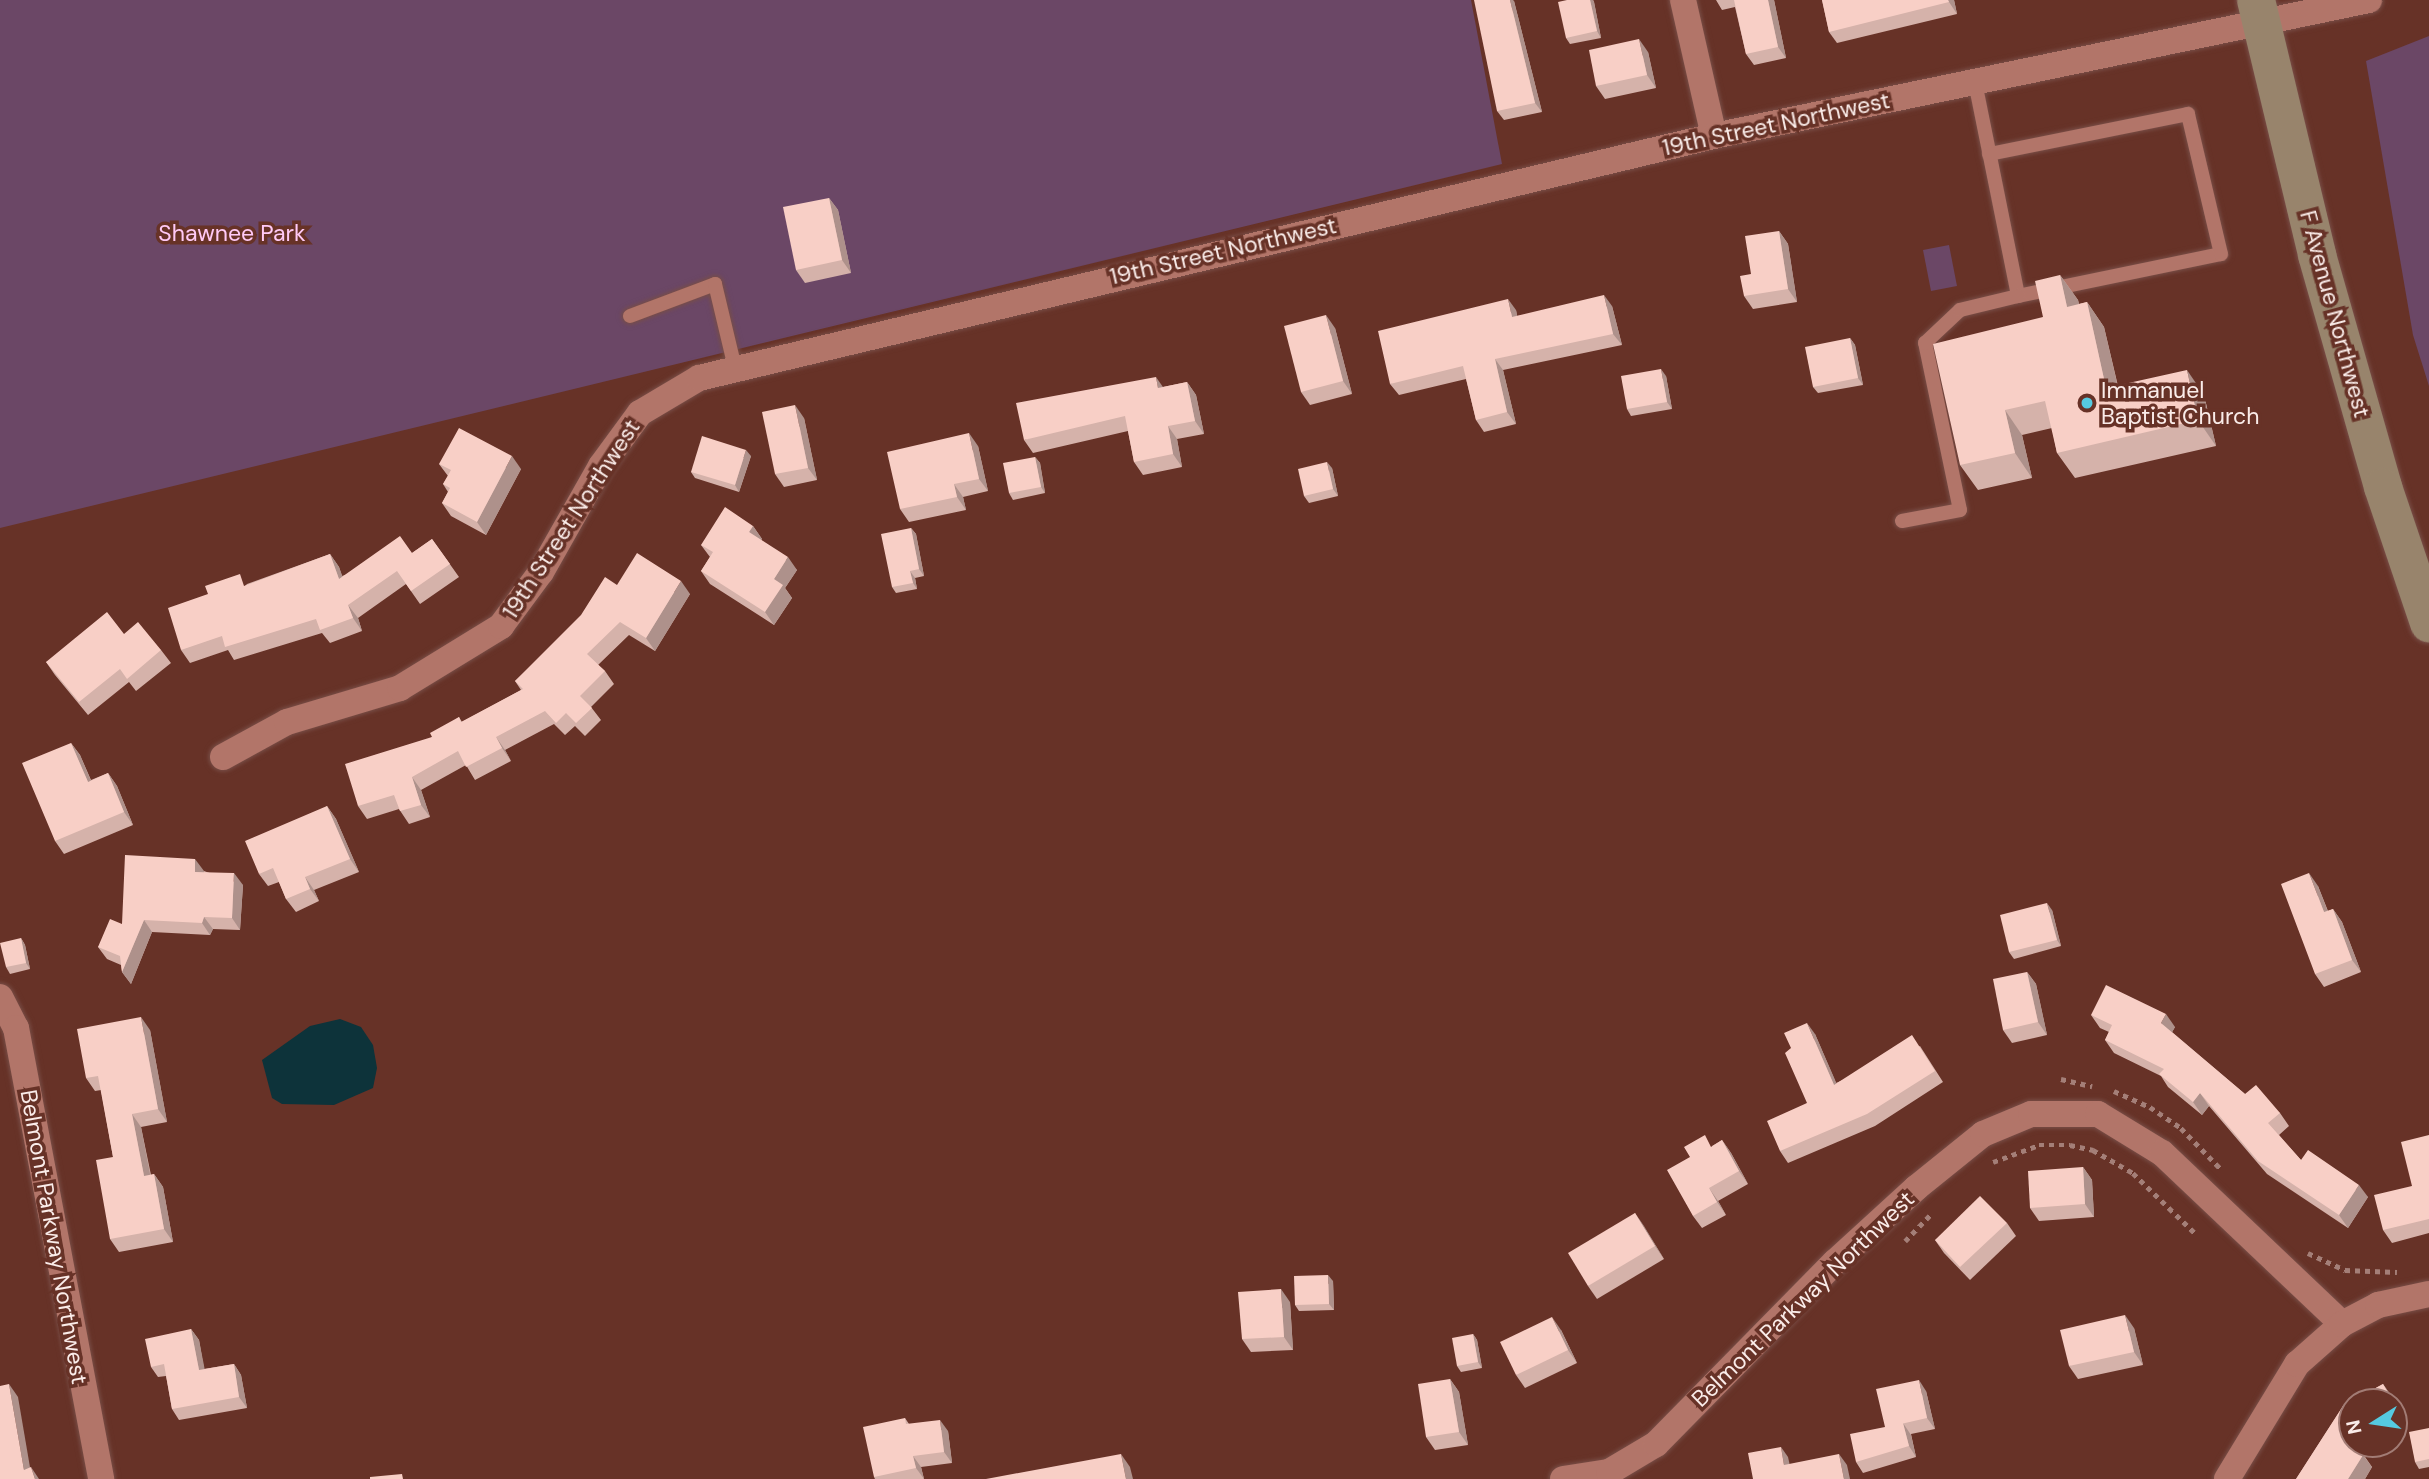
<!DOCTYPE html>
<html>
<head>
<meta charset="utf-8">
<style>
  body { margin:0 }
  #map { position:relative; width:2429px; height:1479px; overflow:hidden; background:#673227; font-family:"DM Sans",sans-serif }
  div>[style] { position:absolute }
  .green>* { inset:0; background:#6b4766 }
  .water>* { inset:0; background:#0d333a }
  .path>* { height:4.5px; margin-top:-2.25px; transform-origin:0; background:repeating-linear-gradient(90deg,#a47f78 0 5px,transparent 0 10px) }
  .roads { filter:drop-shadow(0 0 2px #784e47) drop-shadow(0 0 2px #784e47) }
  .lane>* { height:14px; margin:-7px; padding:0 7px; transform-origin:7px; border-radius:7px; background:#b27569 }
  .street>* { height:26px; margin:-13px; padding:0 13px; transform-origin:13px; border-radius:13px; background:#b27569 }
  .secondary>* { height:38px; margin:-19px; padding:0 19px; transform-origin:19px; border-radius:19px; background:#98846c }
  .wall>* { inset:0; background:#d5b2aa }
  .shaded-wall>* { inset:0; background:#ae918b }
  .building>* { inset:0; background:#f8cfc6 }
  .dots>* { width:19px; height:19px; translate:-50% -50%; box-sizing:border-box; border:4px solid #673227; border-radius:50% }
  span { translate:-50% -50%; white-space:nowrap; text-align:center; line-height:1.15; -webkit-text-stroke:7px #673227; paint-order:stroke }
  .street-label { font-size:23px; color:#faece9 }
  .park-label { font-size:23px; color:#ffc9f6 }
  .poi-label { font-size:23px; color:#faece9 }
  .left { translate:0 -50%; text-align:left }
  .north { position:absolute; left:2338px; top:1388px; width:70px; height:70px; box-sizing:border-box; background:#673227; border:2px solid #a27c75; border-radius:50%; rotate:258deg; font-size:19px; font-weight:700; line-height:28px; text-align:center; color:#faece9 }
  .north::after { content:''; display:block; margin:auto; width:24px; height:32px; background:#55cae0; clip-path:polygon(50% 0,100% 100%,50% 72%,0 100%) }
</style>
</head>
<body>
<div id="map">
  <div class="green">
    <i style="clip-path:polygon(0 0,1471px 0,1502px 164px,0 528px)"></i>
    <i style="clip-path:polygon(2429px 36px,2429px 386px,2413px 335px,2366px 61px)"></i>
    <i style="clip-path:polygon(1949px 245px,1957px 286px,1931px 291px,1923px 250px)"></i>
  </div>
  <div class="water">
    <i style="clip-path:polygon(340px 1019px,361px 1027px,373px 1045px,377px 1068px,373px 1088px,334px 1105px,282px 1104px,272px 1098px,262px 1060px,310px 1026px)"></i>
  </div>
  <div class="path">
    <i style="left:2061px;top:1079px;width:32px;rotate:13deg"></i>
    <i style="left:2114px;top:1091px;width:39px;rotate:24deg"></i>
    <i style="left:2150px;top:1107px;width:37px;rotate:34deg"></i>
    <i style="left:2181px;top:1128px;width:59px;rotate:45.7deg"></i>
    <i style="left:1993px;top:1162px;width:49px;rotate:-20.3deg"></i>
    <i style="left:2039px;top:1145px;width:31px"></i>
    <i style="left:2070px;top:1145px;width:24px;rotate:12deg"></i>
    <i style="left:2093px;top:1150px;width:46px;rotate:29.9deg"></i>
    <i style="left:2133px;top:1173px;width:88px;rotate:44.1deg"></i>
    <i style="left:1905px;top:1241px;width:37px;rotate:-46deg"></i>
    <i style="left:2308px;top:1253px;width:41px;rotate:24.7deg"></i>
    <i style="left:2345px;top:1270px;width:52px;rotate:2.2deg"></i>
  </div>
  <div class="roads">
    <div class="lane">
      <i style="left:1975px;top:82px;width:218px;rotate:78.6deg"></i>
      <i style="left:2018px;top:296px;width:207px;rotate:-11.7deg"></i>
      <i style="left:2221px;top:254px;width:144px;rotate:-103.3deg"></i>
      <i style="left:2188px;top:114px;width:203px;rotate:168.6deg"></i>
      <i style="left:630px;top:316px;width:91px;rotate:-20.6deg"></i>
      <i style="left:715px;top:284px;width:86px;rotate:76.6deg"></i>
      <i style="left:1902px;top:521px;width:59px;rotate:-10.7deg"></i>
      <i style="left:1960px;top:510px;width:171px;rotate:-101.8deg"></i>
      <i style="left:1925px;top:343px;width:48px;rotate:-43.3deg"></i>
      <i style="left:1960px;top:310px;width:60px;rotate:-13.6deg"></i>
    </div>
    <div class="street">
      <i style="left:1683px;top:0;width:139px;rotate:77.2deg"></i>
      <i style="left:223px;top:757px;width:73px;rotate:-28.7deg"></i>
      <i style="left:287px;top:722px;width:118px;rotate:-16.7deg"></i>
      <i style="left:400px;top:688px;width:119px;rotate:-31.5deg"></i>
      <i style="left:501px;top:626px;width:67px;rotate:-53.5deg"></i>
      <i style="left:541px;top:572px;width:122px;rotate:-60.5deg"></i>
      <i style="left:601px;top:466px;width:66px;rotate:-53.7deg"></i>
      <i style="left:640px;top:413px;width:69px;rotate:-30.7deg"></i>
      <i style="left:699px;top:378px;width:1043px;rotate:-13.41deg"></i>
      <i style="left:1714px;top:136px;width:669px;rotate:-11.73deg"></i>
      <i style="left:0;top:997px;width:35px;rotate:63deg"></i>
      <i style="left:16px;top:1028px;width:459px;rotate:79.3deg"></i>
      <i style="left:1563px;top:1479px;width:47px;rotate:-8.7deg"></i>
      <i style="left:1609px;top:1472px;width:55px;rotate:-30.8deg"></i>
      <i style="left:1656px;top:1444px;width:255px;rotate:-45.5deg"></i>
      <i style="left:1835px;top:1262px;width:110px;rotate:-42.4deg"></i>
      <i style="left:1916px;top:1188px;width:86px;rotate:-38.9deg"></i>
      <i style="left:1983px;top:1134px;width:52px;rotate:-22.6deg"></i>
      <i style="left:2031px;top:1114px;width:67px"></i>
      <i style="left:2098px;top:1114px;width:75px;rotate:31.4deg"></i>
      <i style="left:2162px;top:1153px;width:248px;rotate:43.5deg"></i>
      <i style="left:2227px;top:1479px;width:135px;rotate:-58.7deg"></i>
      <i style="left:2297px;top:1364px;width:60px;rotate:-41.6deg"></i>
      <i style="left:2342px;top:1324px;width:41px;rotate:-27.8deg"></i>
      <i style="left:2378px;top:1305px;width:52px;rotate:-12.2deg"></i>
    </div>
    <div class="secondary">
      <i style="left:2256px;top:0;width:262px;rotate:76.5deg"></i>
      <i style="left:2317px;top:255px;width:241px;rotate:74.1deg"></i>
      <i style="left:2383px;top:487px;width:144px;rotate:71.3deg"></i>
    </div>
  </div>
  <div class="wall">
    <i style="clip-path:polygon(1567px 0,1593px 0,1594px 2px,1601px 38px,1570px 44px,1566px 38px)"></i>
    <i style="clip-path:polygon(1716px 0,1774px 0,1786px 58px,1754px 65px,1746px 54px,1735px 7px,1722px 10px)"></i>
    <i style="clip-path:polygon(1822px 0,1954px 0,1957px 14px,1837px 43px,1829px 32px)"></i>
    <i style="clip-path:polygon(1514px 1px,1542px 112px,1504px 120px,1497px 111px)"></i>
    <i style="clip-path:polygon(1648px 52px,1656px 88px,1605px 99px,1596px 86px)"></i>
    <i style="clip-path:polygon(829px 198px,838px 210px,851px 273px,805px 283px,796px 270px)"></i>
    <i style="clip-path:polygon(1779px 231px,1788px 244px,1797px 302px,1753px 309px,1744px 296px,1751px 274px)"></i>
    <i style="clip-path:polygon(2060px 275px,2078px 300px,2079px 304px,2087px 302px,2104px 327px,2118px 386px,2204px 395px,2216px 446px,2075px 478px,2057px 453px,2052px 428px,2022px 435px,2032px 478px,1978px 490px,1960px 465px,2043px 317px)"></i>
    <i style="clip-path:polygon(1612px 306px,1622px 345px,1503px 370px,1516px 424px,1484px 432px,1476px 420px,1466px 379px,1399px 395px,1390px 384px,1516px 310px,1517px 316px)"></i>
    <i style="clip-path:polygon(1335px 328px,1352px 394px,1310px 405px,1301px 392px)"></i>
    <i style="clip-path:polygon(1850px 338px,1855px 345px,1863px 385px,1818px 393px,1813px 387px)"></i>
    <i style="clip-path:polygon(1666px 376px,1672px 409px,1631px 416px,1627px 409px)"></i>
    <i style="clip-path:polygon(1187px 382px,1196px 395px,1204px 434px,1177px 439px,1182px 467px,1143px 475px,1134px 462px,1128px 431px,1033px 453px,1024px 440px,1163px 387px)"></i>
    <i style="clip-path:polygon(804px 418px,817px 480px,784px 487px,775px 474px)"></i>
    <i style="clip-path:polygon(978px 446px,988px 491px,963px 497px,966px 510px,909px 522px,900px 509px)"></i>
    <i style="clip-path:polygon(751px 456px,739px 492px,695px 478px,691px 472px)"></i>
    <i style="clip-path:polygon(1035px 457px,1040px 463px,1045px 493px,1013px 500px,1009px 493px)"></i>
    <i style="clip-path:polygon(439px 464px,521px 469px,486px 535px,451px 516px,442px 503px,448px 492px,443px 484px,448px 476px)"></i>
    <i style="clip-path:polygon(1332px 468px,1338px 496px,1309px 503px,1304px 496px)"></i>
    <i style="clip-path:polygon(753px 526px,762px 539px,761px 540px,797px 570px,785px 588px,792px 598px,774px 625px,710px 584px,701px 571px,710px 557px,701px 545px)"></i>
    <i style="clip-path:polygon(911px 528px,916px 534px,924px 576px,915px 578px,917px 589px,896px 593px,892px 587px)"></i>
    <i style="clip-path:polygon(432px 539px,459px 577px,420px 604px,406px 584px,358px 618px,362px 631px,330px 643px,322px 633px,234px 660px,228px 650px,190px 663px,181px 650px,247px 584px,330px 554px,339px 567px,342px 576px,412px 553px)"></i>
    <i style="clip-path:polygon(617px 585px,690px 594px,655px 651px,629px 635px,598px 665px,605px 671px,614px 684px,591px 707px,601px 720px,585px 736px,575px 726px,565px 735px,554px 724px,505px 750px,511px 761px,475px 780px,466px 765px,421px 790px,430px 817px,409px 824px,399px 809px,367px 819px,358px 806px,432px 737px,459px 717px,462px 722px,521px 690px,515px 681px)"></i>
    <i style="clip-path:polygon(124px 634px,161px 650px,171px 663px,136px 691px,129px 682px,88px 715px,55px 675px,46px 662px)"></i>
    <i style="clip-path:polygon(71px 743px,80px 755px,91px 780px,108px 773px,117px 786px,133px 825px,64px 854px,55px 841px)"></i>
    <i style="clip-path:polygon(327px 806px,336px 819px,359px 872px,314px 890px,319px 901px,296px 912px,286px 899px,279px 882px,268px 886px,259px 874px)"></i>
    <i style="clip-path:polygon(204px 871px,243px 885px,240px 930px,213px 929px,210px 935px,152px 932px,131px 984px,122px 972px,121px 965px,107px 959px,98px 947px,122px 924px)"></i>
    <i style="clip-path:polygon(2318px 886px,2328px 911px,2333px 909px,2342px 922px,2361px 972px,2324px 987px,2315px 974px)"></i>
    <i style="clip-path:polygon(2052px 910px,2061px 946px,2014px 959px,2009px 952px)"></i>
    <i style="clip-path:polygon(21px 938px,25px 945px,30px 969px,10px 974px,6px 967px)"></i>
    <i style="clip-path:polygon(2027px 972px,2036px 984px,2047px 1035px,2012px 1043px,2003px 1030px)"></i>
    <i style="clip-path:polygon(2091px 1015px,2175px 1027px,2172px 1032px,2245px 1094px,2280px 1113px,2289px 1126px,2279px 1135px,2301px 1160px,2368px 1197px,2348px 1228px,2267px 1174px,2209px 1106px,2202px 1115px,2168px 1087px,2161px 1076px,2114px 1053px,2105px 1040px,2109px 1032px,2100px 1028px)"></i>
    <i style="clip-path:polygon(150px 1030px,167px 1122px,141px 1127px,151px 1175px,154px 1174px,163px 1187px,173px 1242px,119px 1252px,110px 1239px,113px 1157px,101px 1090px,95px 1091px,86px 1078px)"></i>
    <i style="clip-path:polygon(1815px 1034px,1836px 1083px,1920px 1046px,1943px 1082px,1875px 1126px,1788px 1163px,1780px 1151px,1807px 1103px)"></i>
    <i style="clip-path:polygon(2429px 1135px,2429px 1233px,2392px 1243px,2383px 1230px,2412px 1186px)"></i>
    <i style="clip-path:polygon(1722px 1140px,1731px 1153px,1748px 1184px,1718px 1201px,1726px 1215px,1702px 1228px,1693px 1216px,1712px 1146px)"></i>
    <i style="clip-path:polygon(2083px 1167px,2092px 1180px,2094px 1217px,2039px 1221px,2030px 1208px)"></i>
    <i style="clip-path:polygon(1635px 1213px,1664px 1259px,1597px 1299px,1588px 1286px)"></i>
    <i style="clip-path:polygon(2007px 1223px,2016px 1236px,1970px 1280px,1944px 1253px,1935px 1240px)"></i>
    <i style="clip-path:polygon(1333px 1281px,1334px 1310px,1299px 1311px,1295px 1305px)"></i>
    <i style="clip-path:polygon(1290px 1302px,1293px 1350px,1251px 1352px,1242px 1339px)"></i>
    <i style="clip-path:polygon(2134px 1328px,2143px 1365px,2078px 1379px,2069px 1366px)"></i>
    <i style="clip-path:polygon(191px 1329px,199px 1340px,204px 1369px,234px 1364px,241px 1375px,247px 1408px,179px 1420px,172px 1409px,166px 1376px,158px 1377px,151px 1367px)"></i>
    <i style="clip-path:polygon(1561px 1330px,1577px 1363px,1525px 1388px,1516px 1375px)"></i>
    <i style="clip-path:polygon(1473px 1334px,1477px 1340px,1482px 1368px,1461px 1372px,1457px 1366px)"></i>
    <i style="clip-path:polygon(1450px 1379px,1459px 1392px,1468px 1445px,1435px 1450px,1426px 1437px)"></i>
    <i style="clip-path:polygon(2383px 1384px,2392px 1397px,2404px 1418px,2394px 1434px,2394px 1402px,2352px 1402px,2352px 1444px,2381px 1444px,2363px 1454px,2372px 1467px,2365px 1479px,2296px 1479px,2343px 1406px)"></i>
    <i style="clip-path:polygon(1926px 1391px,1935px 1429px,1911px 1434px,1916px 1457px,1863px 1473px,1856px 1462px)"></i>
    <i style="clip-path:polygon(905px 1418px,909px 1424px,948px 1431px,952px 1463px,921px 1467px,924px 1479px,875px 1479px,874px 1477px)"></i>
    <i style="clip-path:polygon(2429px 1428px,2429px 1467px,2419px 1469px,2415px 1462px)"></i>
  </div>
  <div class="shaded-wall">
    <i style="clip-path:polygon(1510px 0,1513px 0,1514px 1px,1542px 112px,1535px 103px)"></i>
    <i style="clip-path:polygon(1590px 0,1593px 0,1594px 2px,1601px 38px,1597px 31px)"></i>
    <i style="clip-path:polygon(1768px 0,1774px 0,1786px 58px,1778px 47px)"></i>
    <i style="clip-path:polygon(1948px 0,1954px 0,1957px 14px,1949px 2px)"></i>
    <i style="clip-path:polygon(1639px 39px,1648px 52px,1656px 88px,1647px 75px)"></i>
    <i style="clip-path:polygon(829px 198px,838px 210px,851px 273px,842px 260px)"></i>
    <i style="clip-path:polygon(1779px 231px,1788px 244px,1797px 302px,1788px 289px)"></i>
    <i style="clip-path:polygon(2060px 275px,2078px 300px,2085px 332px,2067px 307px)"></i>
    <i style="clip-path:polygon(1604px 295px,1612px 306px,1622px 345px,1613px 334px)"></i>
    <i style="clip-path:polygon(1508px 299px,1516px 310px,1520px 329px,1512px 317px)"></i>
    <i style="clip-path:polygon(2087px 302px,2104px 327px,2124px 413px,2106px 388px)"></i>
    <i style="clip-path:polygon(1326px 315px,1335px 328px,1352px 394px,1343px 381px)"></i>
    <i style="clip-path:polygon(1850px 338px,1855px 345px,1863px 385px,1858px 378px)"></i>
    <i style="clip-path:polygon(1495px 359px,1503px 370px,1516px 424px,1507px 412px)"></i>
    <i style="clip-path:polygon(1661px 369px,1666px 376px,1672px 409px,1667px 402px)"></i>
    <i style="clip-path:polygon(2187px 370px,2204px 395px,2216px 446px,2198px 420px)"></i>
    <i style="clip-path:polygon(1156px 377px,1165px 390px,1158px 388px)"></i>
    <i style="clip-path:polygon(1187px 382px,1196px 395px,1204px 434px,1195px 421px)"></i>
    <i style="clip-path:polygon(795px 405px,804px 418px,817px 480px,808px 468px)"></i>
    <i style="clip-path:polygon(2005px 410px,2022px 435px,2032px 478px,2015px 453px)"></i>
    <i style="clip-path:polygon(1168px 426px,1177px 439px,1182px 467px,1173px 454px)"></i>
    <i style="clip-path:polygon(969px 433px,978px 446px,988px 491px,979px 479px)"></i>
    <i style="clip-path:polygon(746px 450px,751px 456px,739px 492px,735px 485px)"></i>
    <i style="clip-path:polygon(512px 456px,521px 469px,486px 535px,477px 522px)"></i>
    <i style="clip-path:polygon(1035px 457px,1040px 463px,1045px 493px,1041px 487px)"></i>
    <i style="clip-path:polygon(1327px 462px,1332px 468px,1338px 496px,1333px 489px)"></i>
    <i style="clip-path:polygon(954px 484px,963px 497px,966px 510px,957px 497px)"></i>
    <i style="clip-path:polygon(753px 526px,762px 539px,758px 545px,749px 532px)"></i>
    <i style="clip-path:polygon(911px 528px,916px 534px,924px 576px,919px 569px)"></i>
    <i style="clip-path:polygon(330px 554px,339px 567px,348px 592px,339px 579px)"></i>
    <i style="clip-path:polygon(788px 557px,797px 570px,785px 588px,792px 598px,774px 625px,765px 612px,774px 579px)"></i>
    <i style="clip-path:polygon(910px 571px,915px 578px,917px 589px,913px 583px)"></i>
    <i style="clip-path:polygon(681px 581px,690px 594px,655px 651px,646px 638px)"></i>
    <i style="clip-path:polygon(348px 605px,358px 618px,362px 631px,353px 618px)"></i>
    <i style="clip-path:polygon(496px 737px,505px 750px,511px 761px,502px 748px)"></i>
    <i style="clip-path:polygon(71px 743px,80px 755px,97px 795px,88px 782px)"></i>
    <i style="clip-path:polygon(108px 773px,117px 786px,133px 825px,124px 812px)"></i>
    <i style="clip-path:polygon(412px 777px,421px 790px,430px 817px,421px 805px)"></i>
    <i style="clip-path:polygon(327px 806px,336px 819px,359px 872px,350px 859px)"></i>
    <i style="clip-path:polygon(195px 859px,204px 871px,203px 884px,195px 872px)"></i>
    <i style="clip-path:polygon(234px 873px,243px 885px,240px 930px,232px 918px)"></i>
    <i style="clip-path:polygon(2309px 873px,2318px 886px,2333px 925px,2324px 912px)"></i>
    <i style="clip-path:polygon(305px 877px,314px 890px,319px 901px,310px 889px)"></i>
    <i style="clip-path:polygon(2047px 903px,2052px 910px,2061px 946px,2057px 940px)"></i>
    <i style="clip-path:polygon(2333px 909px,2342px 922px,2361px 972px,2352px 960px)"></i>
    <i style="clip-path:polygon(204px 917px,213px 929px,210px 935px,202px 923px)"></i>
    <i style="clip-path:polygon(144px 920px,152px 932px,131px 984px,122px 972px)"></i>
    <i style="clip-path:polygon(21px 938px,25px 945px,30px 969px,26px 963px)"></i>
    <i style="clip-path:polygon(2027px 972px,2036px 984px,2047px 1035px,2038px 1022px)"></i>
    <i style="clip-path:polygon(2166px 1014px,2175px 1027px,2170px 1036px,2161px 1023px)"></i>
    <i style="clip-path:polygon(141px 1017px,150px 1030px,167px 1122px,158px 1109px)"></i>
    <i style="clip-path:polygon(1807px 1023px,1815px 1034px,1842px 1096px,1834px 1085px)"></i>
    <i style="clip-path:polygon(2200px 1093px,2209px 1106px,2202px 1115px,2193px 1102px)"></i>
    <i style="clip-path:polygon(132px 1114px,141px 1127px,153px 1189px,144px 1176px)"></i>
    <i style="clip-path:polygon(1722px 1140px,1731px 1153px,1748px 1184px,1739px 1171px)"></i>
    <i style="clip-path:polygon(2083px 1167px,2092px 1180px,2094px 1217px,2085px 1204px)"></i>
    <i style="clip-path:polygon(154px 1174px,163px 1187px,173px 1242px,164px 1229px)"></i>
    <i style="clip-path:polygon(2359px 1185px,2368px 1197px,2348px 1228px,2339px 1215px)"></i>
    <i style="clip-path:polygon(1709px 1188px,1718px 1201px,1726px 1215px,1717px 1202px)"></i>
    <i style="clip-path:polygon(1635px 1213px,1644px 1226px,1664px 1259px,1655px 1246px)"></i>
    <i style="clip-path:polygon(1328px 1275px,1333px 1281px,1334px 1310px,1329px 1304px)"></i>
    <i style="clip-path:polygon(1281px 1289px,1290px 1302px,1293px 1350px,1284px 1337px)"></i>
    <i style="clip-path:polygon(2125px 1315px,2134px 1328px,2143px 1365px,2134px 1352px)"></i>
    <i style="clip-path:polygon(1552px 1317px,1561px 1330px,1577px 1363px,1568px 1350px)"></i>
    <i style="clip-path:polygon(191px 1329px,199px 1340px,207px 1381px,199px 1370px)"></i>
    <i style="clip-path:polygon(1473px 1334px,1477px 1340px,1482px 1368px,1478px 1362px)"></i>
    <i style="clip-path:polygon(234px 1364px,241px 1375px,247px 1408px,239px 1397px)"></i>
    <i style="clip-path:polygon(1450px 1379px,1459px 1392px,1468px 1445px,1459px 1432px)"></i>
    <i style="clip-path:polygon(1919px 1380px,1926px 1391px,1935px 1429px,1927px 1418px)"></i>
    <i style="clip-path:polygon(9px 1384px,18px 1397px,32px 1479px,24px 1470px)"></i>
    <i style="clip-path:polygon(2383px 1384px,2392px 1397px,2404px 1418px,2394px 1434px,2394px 1402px)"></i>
    <i style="clip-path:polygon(940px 1420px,948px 1431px,952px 1463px,944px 1452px)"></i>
    <i style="clip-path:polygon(1903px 1423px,1911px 1435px,1916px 1457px,1909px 1446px)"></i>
    <i style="clip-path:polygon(1781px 1447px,1788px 1457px,1792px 1475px,1784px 1465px)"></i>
    <i style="clip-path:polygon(1121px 1454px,1130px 1467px,1133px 1479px,1126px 1479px)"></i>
    <i style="clip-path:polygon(1839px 1454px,1847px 1465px,1850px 1479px,1844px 1479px)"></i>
    <i style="clip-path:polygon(2363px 1455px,2372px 1467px,2365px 1479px,2348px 1479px)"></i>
    <i style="clip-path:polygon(913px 1456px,921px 1467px,924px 1479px,916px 1468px)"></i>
    <i style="clip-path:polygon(31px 1467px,39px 1479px,35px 1479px)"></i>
  </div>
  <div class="building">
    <i style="clip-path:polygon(1474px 0,1510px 0,1535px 103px,1497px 111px)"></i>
    <i style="clip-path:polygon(1567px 0,1590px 0,1597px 31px,1566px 38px,1558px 2px)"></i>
    <i style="clip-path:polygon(1734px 0,1768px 0,1778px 47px,1746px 54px)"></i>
    <i style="clip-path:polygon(1822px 0,1948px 0,1949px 2px,1829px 32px)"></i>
    <i style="clip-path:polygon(1639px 39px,1647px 75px,1596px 86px,1589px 50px)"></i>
    <i style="clip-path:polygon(829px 198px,842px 260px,796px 270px,783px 207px)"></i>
    <i style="clip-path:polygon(1779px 231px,1788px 289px,1744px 296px,1740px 276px,1751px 274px,1745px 236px)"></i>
    <i style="clip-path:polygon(2060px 275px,2067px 307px,2087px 302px,2106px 388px,2187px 370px,2198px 420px,2057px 453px,2045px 401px,2005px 410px,2015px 453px,1960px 465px,1933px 344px,2043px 317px,2035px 281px)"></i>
    <i style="clip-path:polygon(1604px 295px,1613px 334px,1495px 359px,1507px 412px,1476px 420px,1463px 366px,1390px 384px,1378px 331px,1508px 299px,1512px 317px)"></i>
    <i style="clip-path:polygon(1326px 315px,1343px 381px,1301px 392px,1284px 326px)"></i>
    <i style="clip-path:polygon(1850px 338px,1858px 378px,1813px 387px,1805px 347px)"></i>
    <i style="clip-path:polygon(1661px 369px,1667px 402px,1627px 409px,1621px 376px)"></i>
    <i style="clip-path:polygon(1156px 377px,1158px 388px,1187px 382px,1195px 421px,1168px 426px,1173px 454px,1134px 462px,1125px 416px,1024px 440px,1016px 403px)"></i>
    <i style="clip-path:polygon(795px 405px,808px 468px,775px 474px,762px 412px)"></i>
    <i style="clip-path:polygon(459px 428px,512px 456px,477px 522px,442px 503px,450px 488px,443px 484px,451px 470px,439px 464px)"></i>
    <i style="clip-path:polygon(969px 433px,979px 479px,954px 484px,957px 497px,900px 509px,887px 452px)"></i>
    <i style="clip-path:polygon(702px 436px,746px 450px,735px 485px,691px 472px)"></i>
    <i style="clip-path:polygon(1035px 457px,1041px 487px,1009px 493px,1003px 463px)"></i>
    <i style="clip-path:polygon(1327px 462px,1333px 489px,1304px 496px,1298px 469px)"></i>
    <i style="clip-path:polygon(725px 507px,753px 526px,749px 532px,788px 557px,774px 579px,783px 585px,765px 612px,701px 571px,713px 552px,701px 545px)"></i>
    <i style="clip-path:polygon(911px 528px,919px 569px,910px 571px,913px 583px,892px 587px,881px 534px)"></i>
    <i style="clip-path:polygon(400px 536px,412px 553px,432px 539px,450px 564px,411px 591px,397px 571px,348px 605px,353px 618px,320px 630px,316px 619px,225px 647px,222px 636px,181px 650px,168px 608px,208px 594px,205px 586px,240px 574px,244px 586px,330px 554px,339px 579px)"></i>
    <i style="clip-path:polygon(637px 553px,681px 581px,646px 638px,620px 622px,587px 654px,605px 671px,580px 696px,592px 708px,576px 723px,566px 713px,556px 723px,545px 711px,496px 737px,502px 748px,466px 767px,458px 751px,412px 777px,421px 805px,400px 811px,394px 795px,358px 806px,345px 764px,432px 737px,430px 733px,459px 717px,461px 722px,523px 689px,515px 681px,581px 615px,605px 577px,617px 585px)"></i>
    <i style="clip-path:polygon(107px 612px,124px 634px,138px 622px,161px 650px,127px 679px,120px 669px,79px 702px,46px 662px)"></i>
    <i style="clip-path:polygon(71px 743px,88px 782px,108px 773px,124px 812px,55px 841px,22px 763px)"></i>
    <i style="clip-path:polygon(327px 806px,350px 859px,305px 877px,310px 889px,286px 899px,273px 868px,259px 874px,245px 841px)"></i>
    <i style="clip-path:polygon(125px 855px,195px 859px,195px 872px,234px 873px,232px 918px,204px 917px,202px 923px,144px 920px,122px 972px,120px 956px,98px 947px,110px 919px,122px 924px)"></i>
    <i style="clip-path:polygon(2309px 873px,2324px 912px,2333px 909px,2352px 960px,2315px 974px,2281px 884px)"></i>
    <i style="clip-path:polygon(2047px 903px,2057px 940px,2009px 952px,2000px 915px)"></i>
    <i style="clip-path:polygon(21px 938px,26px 963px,6px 967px,0 943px)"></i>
    <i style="clip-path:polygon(2027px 972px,2038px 1022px,2003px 1030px,1993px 979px)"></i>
    <i style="clip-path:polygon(2106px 985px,2166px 1014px,2161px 1023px,2245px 1094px,2256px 1085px,2280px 1113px,2268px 1123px,2301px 1160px,2308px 1150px,2359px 1185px,2339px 1215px,2258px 1161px,2200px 1093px,2193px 1102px,2159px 1074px,2164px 1069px,2105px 1040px,2112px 1025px,2091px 1015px)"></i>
    <i style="clip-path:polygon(141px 1017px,158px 1109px,132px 1114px,144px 1176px,154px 1174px,164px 1229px,110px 1239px,96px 1160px,113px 1157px,98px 1076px,86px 1078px,77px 1029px)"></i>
    <i style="clip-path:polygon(1807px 1023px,1834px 1085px,1912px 1035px,1935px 1071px,1867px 1114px,1780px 1151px,1767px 1121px,1807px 1103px,1785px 1053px,1791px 1048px,1784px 1033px)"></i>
    <i style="clip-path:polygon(1705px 1135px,1711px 1147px,1722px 1140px,1739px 1171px,1709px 1188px,1717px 1202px,1693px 1216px,1667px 1170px,1690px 1157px,1684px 1147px)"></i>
    <i style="clip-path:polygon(2429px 1135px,2429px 1219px,2383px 1230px,2374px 1195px,2412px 1186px,2401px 1142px)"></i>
    <i style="clip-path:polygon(2083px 1167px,2085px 1204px,2030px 1208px,2028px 1171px)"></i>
    <i style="clip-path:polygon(1980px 1196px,2007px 1223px,1960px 1267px,1935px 1240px)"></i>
    <i style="clip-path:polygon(1635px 1213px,1655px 1246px,1588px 1286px,1568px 1253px)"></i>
    <i style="clip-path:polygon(1328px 1275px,1329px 1304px,1295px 1305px,1294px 1276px)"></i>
    <i style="clip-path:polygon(1281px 1289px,1284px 1337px,1242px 1339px,1238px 1292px)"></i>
    <i style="clip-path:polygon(2125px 1315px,2134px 1352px,2069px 1366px,2060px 1330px)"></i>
    <i style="clip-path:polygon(1552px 1317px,1568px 1350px,1516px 1375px,1500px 1342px)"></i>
    <i style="clip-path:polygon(191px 1329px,199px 1370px,234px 1364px,239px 1397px,172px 1409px,164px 1364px,151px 1367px,145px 1339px)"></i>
    <i style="clip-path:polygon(1473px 1334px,1478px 1362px,1457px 1366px,1452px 1338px)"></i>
    <i style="clip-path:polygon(1450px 1379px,1459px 1432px,1426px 1437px,1418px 1384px)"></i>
    <i style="clip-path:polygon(1919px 1380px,1927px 1418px,1892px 1426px,1903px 1423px,1909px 1446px,1856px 1462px,1850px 1434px,1885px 1427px,1876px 1389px)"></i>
    <i style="clip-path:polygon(9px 1384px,24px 1470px,31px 1467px,35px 1479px,0 1479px,0 1386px)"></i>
    <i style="clip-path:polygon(2383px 1384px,2393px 1402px,2352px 1402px,2352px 1442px,2348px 1445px,2363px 1455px,2348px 1479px,2296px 1479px,2343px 1406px)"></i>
    <i style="clip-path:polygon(905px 1418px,906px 1424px,940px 1420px,944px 1452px,913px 1456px,916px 1468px,874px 1477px,863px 1427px)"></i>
    <i style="clip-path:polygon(2429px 1428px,2429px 1459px,2415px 1462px,2409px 1432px)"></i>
    <i style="clip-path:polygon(1781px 1447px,1784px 1465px,1839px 1454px,1844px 1479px,1753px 1479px,1748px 1453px)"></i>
    <i style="clip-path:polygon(1121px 1454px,1126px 1479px,986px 1479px)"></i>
    <i style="clip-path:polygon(402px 1474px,403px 1479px,370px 1479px,370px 1477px)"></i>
  </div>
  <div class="dots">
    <i style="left:2087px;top:403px;background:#55cae0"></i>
  </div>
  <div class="street-label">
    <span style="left:1776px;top:124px;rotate:-12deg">19th Street Northwest</span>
    <span style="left:1223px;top:251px;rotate:-13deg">19th Street Northwest</span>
    <span style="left:2335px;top:314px;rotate:75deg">F Avenue Northwest</span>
    <span style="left:571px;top:519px;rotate:-57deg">19th Street Northwest</span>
    <span style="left:54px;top:1237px;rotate:80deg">Belmont Parkway Northwest</span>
    <span style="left:1803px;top:1299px;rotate:-44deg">Belmont Parkway Northwest</span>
  </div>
  <div class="park-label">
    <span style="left:232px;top:233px">Shawnee Park</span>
  </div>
  <div class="poi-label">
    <span class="left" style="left:2101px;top:403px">Immanuel<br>Baptist Church</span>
  </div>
  <div class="north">N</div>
</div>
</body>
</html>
